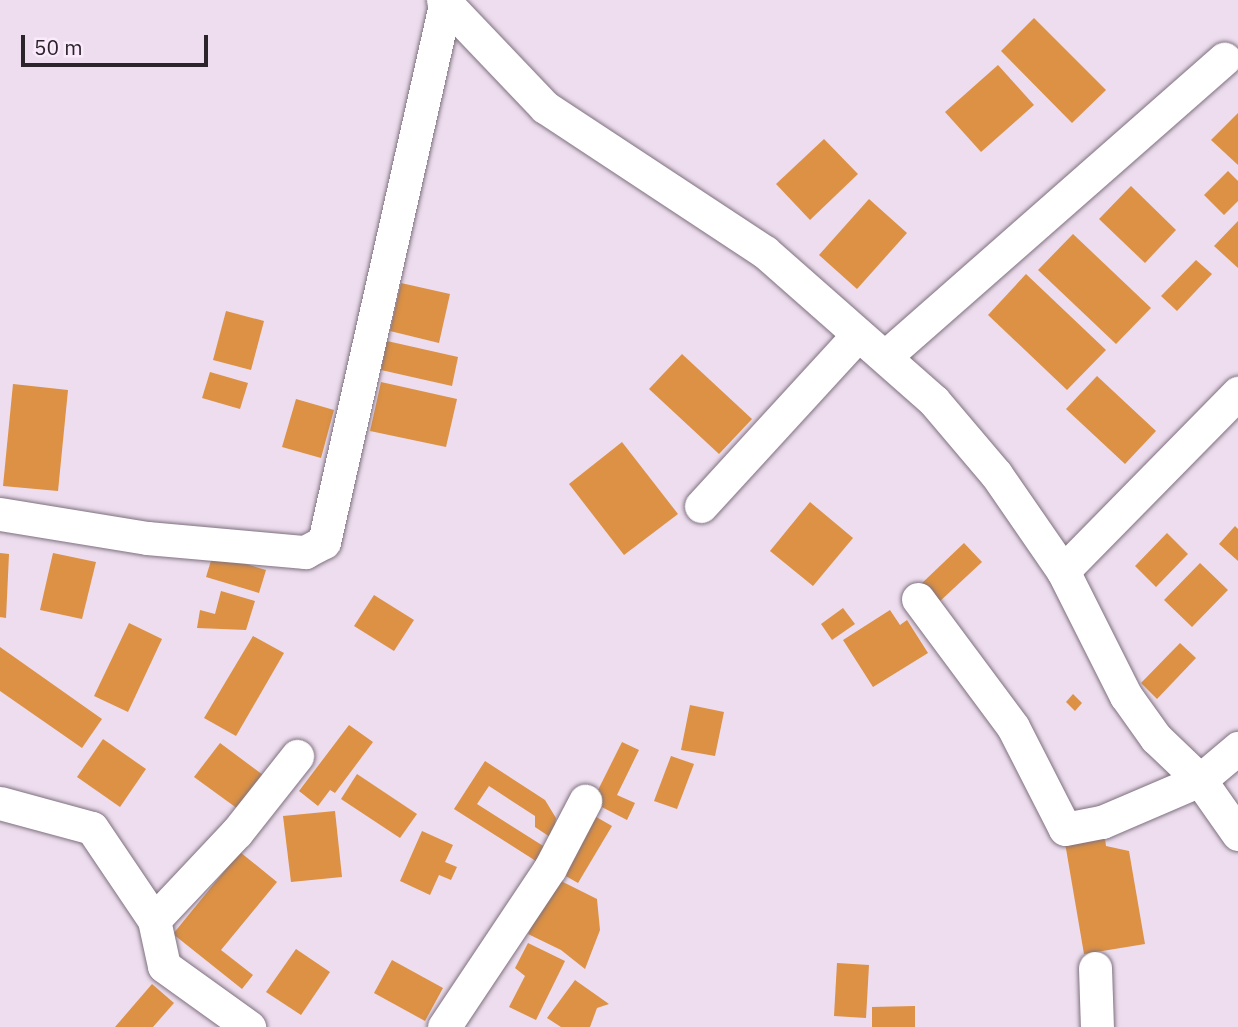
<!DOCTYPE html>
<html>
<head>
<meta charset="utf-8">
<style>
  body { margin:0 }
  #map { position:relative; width:1238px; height:1027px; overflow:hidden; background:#edddee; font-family:"IBM Plex Sans",sans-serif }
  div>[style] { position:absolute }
  .building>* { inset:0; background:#dc9144 }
  .roads { filter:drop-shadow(0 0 2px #7e707f) drop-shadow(0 0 2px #7e707f) }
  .minor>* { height:33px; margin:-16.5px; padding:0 16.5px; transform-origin:16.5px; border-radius:16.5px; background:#fff }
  span { translate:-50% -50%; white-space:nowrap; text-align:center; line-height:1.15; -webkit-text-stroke:5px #faeafb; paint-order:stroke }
  .scale { position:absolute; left:21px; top:35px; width:187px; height:32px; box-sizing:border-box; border:4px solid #2b252b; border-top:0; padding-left:9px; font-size:21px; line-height:24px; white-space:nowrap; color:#2b252b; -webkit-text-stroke:5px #faeafb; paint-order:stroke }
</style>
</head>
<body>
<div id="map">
  <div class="building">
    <i style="clip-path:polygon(1034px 18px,1106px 90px,1072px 123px,1001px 51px)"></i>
    <i style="clip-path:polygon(998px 65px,1034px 105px,981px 152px,945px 112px)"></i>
    <i style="clip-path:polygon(1238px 113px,1238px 165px,1211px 140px)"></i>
    <i style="clip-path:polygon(824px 139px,858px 174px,810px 220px,776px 184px)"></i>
    <i style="clip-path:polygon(1228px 171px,1238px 181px,1238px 201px,1224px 215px,1204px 195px)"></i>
    <i style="clip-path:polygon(1131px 186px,1176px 230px,1145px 263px,1099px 219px)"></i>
    <i style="clip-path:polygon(869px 199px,907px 233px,857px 289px,819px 255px)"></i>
    <i style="clip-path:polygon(1238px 221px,1238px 268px,1214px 246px)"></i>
    <i style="clip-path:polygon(1073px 234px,1151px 308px,1116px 344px,1038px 270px)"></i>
    <i style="clip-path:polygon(1196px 260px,1212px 274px,1177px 311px,1161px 296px)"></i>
    <i style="clip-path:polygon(1026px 274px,1106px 350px,1067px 390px,988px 315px)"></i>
    <i style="clip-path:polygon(401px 283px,450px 294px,439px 343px,390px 331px)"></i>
    <i style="clip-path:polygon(226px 311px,264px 321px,251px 370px,213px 360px)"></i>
    <i style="clip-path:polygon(387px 341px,458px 357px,452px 386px,381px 370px)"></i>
    <i style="clip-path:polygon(682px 354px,752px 419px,719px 454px,649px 389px)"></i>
    <i style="clip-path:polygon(210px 372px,248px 383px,240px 409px,202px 398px)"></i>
    <i style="clip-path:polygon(1097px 376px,1156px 431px,1125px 464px,1066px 409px)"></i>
    <i style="clip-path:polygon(381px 382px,457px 399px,446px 447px,370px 431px)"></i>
    <i style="clip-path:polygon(13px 384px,68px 390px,58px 491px,3px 486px)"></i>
    <i style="clip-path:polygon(296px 399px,334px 410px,321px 458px,282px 447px)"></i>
    <i style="clip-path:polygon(622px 442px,678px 514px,624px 555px,569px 484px)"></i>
    <i style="clip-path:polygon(810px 502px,853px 538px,813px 586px,770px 551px)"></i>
    <i style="clip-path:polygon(1235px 526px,1238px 529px,1238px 561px,1219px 544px)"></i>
    <i style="clip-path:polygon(1167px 533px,1188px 554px,1156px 587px,1135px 566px)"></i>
    <i style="clip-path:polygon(964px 543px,982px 562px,938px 603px,920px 585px)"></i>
    <i style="clip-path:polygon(0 553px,9px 554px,6px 618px,0 617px)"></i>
    <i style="clip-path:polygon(53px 553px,96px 562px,82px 619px,40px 610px)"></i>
    <i style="clip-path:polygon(213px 554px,266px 570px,259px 593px,206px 577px)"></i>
    <i style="clip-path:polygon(1200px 563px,1228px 590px,1192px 627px,1164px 600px)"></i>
    <i style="clip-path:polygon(221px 591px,255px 601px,246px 630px,197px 628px,200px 610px,215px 614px)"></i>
    <i style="clip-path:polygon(374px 595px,414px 620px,394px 651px,354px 626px)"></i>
    <i style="clip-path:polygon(843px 608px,855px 624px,832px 640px,821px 624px)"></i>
    <i style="clip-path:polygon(890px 610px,900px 625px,907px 620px,928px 653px,873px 687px,843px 640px)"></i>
    <i style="clip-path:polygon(129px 623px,162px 639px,128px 712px,94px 696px)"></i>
    <i style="clip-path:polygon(253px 636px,284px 653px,236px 736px,204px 718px)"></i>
    <i style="clip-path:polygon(1180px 643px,1196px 658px,1157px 699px,1141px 683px)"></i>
    <i style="clip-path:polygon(0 647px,102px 719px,82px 748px,0 691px)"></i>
    <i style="clip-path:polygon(1073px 694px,1082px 703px,1075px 711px,1066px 702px)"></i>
    <i style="clip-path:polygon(690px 705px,724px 712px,715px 756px,681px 750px)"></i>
    <i style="clip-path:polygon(349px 725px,373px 742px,335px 793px,330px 790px,318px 806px,299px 791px)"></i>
    <i style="clip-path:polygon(103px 739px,146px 769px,120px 807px,77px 777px)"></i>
    <i style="clip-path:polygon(622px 742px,639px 750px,617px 795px,635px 803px,627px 820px,592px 802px)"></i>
    <i style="clip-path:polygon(220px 743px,263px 775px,238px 809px,194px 777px)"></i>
    <i style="clip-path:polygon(671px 756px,694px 764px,677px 809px,654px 801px)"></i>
    <i style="clip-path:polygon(485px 761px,545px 800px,556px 818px,553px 839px,535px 827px,535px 816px,489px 786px,477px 804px,548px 849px,539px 863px,454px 809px)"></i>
    <i style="clip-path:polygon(357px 774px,417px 814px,400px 838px,341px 799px)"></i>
    <i style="clip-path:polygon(335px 811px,342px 877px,291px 882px,283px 816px)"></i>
    <i style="clip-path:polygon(591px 814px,612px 826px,578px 883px,557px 871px)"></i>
    <i style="clip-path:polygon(422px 831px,453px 845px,445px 862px,457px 867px,451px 880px,439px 875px,430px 895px,400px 881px)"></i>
    <i style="clip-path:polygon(1104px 831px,1106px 846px,1129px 851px,1145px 944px,1084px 954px,1064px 837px)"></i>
    <i style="clip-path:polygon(240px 852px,277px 882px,221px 950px,253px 975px,242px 989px,173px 934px)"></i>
    <i style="clip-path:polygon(553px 877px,597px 899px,600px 930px,585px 969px,561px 950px,528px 934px)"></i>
    <i style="clip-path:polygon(528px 943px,565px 961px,536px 1020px,509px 1007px,525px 976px,515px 968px)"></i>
    <i style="clip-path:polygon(296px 949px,330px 972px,301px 1015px,266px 992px)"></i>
    <i style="clip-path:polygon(392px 960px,443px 988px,425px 1021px,374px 993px)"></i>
    <i style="clip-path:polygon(837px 963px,869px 965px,866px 1018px,834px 1016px)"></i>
    <i style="clip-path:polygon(575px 980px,609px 1004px,597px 1008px,590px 1027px,561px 1027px,547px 1018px)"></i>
    <i style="clip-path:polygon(152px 984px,174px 1003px,153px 1027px,115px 1027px)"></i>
    <i style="clip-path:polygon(915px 1006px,915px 1027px,872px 1027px,872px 1007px)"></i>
  </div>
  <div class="roads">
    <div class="minor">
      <i style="left:443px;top:0;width:148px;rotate:46.4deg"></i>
      <i style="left:545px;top:107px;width:263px;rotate:33.4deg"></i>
      <i style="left:765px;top:252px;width:225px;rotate:41.4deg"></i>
      <i style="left:934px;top:401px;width:96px;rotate:49.7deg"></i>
      <i style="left:996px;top:474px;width:118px;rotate:55.4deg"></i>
      <i style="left:1063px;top:571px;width:140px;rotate:63.3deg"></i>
      <i style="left:1126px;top:696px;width:52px;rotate:54.5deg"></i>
      <i style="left:1156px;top:738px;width:61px;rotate:43.7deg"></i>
      <i style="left:1200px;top:780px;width:66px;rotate:54.9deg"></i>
      <i style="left:887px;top:355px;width:449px;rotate:-41.3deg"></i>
      <i style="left:701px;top:506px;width:231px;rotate:-47.5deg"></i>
      <i style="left:0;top:514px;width:149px;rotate:9.3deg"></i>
      <i style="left:147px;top:538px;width:159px;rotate:5.1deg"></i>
      <i style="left:305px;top:552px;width:21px;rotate:-28deg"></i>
      <i style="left:324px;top:542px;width:556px;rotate:-77.31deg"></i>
      <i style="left:1063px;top:571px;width:250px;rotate:-45.5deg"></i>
      <i style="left:918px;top:599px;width:159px;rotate:53.4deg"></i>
      <i style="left:1013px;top:727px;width:114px;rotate:63deg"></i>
      <i style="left:1065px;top:829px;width:38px;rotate:-11deg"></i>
      <i style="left:1102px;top:822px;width:107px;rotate:-23.2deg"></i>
      <i style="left:1200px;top:780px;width:50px;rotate:-40.1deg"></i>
      <i style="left:0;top:803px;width:95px;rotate:15.2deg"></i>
      <i style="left:92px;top:828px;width:111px;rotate:56deg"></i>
      <i style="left:154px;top:920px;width:47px;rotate:77.7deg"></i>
      <i style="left:164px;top:966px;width:105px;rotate:35.7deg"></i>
      <i style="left:154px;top:920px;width:121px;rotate:-46.7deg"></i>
      <i style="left:237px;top:832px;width:97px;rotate:-51.7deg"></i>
      <i style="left:1095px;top:968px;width:59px;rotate:88.1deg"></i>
      <i style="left:444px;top:1027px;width:191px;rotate:-56.3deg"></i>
      <i style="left:550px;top:868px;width:76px;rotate:-62.4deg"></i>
    </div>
  </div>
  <div class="scale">50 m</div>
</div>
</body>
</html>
